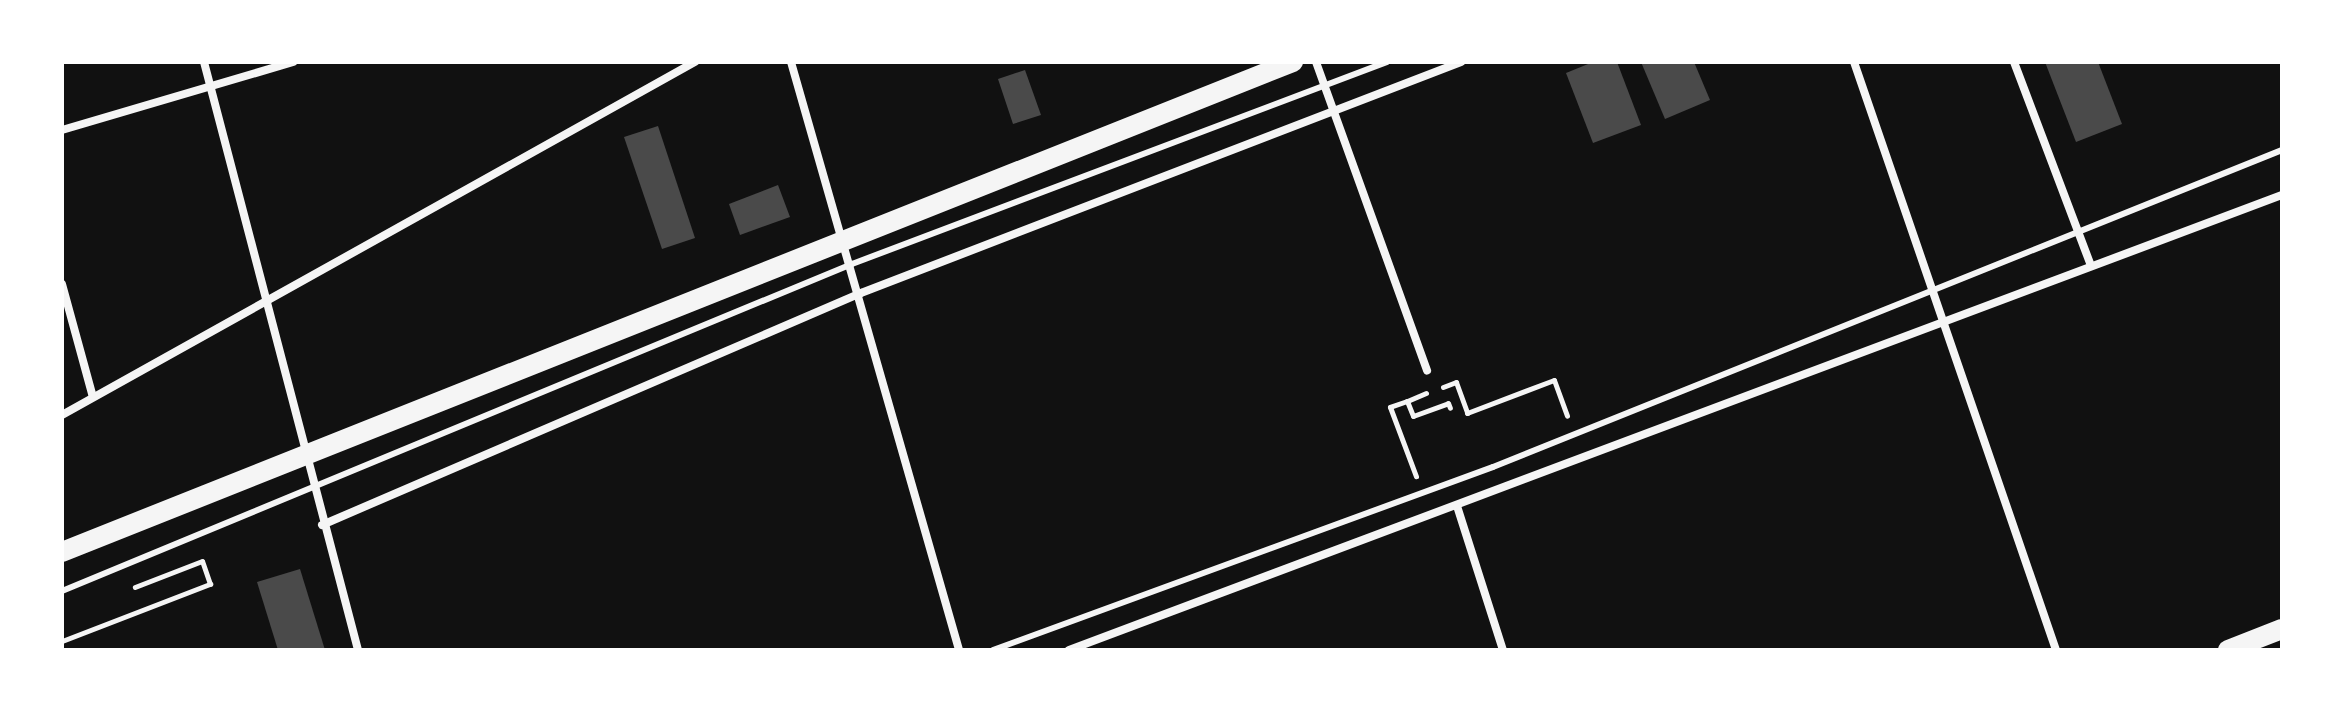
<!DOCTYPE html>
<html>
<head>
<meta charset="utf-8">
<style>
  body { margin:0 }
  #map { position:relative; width:2344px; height:712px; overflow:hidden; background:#111; font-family:Rubik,sans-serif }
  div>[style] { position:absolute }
  .building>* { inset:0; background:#4a4a4a }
  .path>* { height:5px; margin:-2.5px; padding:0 2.5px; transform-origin:2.5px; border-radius:2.5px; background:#f5f5f5 }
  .service>* { height:6px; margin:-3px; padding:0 3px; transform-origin:3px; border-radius:3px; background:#f5f5f5 }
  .minor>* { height:8px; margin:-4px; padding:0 4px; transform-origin:4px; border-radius:4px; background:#f5f5f5 }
  .primary>* { height:20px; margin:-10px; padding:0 10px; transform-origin:10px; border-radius:10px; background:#f5f5f5 }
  span { translate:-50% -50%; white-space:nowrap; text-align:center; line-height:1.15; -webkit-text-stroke:8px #fff; paint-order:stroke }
  .frame { position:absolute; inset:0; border:64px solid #fff; pointer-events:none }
</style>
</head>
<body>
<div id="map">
  <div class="building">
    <i style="clip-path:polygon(1593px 62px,1617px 62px,1641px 125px,1593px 143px,1566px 73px)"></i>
    <i style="clip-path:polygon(1641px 62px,1694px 62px,1710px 100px,1665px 119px)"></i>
    <i style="clip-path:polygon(2045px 62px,2098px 62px,2122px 124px,2076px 142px)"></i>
    <i style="clip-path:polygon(1025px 70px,1041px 115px,1013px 124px,998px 79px)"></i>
    <i style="clip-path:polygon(658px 126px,695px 238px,662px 249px,624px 137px)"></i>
    <i style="clip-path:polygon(778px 185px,790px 217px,740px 235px,729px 204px)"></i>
    <i style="clip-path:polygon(300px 569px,325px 650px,278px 650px,257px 582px)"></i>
  </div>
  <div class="path">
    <i style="left:1443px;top:387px;width:14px;rotate:-21deg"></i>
    <i style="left:1456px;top:382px;width:33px;rotate:70deg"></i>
    <i style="left:1467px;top:413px;width:93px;rotate:-20.8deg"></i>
    <i style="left:1554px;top:380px;width:38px;rotate:70deg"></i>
    <i style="left:1426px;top:393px;width:21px;rotate:157deg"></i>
    <i style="left:1407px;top:401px;width:16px;rotate:68deg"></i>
    <i style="left:1413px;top:416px;width:37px;rotate:-20deg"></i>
    <i style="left:1448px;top:403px;width:5px;rotate:68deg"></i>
    <i style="left:1407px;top:401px;width:18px;rotate:161deg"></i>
    <i style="left:1390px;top:407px;width:74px;rotate:69.4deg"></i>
    <i style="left:62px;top:641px;width:159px;rotate:-21.1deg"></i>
    <i style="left:210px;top:584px;width:24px;rotate:-109deg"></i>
    <i style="left:202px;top:561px;width:72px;rotate:158.8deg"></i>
  </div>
  <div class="service">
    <i style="left:62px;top:591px;width:855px;rotate:-22.49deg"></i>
    <i style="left:852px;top:264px;width:572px;rotate:-20.69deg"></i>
    <i style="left:993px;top:650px;width:532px;rotate:-20.1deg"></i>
    <i style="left:1493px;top:467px;width:850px;rotate:-21.89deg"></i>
  </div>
  <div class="minor">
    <i style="left:204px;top:62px;width:608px;rotate:75.32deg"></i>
    <i style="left:791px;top:62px;width:612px;rotate:74.05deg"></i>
    <i style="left:1316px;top:62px;width:328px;rotate:70.2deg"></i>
    <i style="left:1854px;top:62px;width:622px;rotate:71.04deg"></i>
    <i style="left:2014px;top:62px;width:218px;rotate:69.3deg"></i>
    <i style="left:62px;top:130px;width:241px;rotate:-16.4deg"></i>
    <i style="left:62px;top:284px;width:117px;rotate:74.7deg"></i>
    <i style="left:62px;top:415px;width:725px;rotate:-29.15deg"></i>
    <i style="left:1457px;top:506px;width:151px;rotate:72.3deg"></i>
    <i style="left:322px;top:525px;width:587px;rotate:-23.29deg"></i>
    <i style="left:861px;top:293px;width:643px;rotate:-21.06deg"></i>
    <i style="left:1069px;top:650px;width:1296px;rotate:-20.56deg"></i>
  </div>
  <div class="primary">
    <i style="left:62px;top:552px;width:1325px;rotate:-21.71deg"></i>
    <i style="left:2228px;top:650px;width:58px;rotate:-21.3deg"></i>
  </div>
  <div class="frame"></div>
</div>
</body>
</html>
